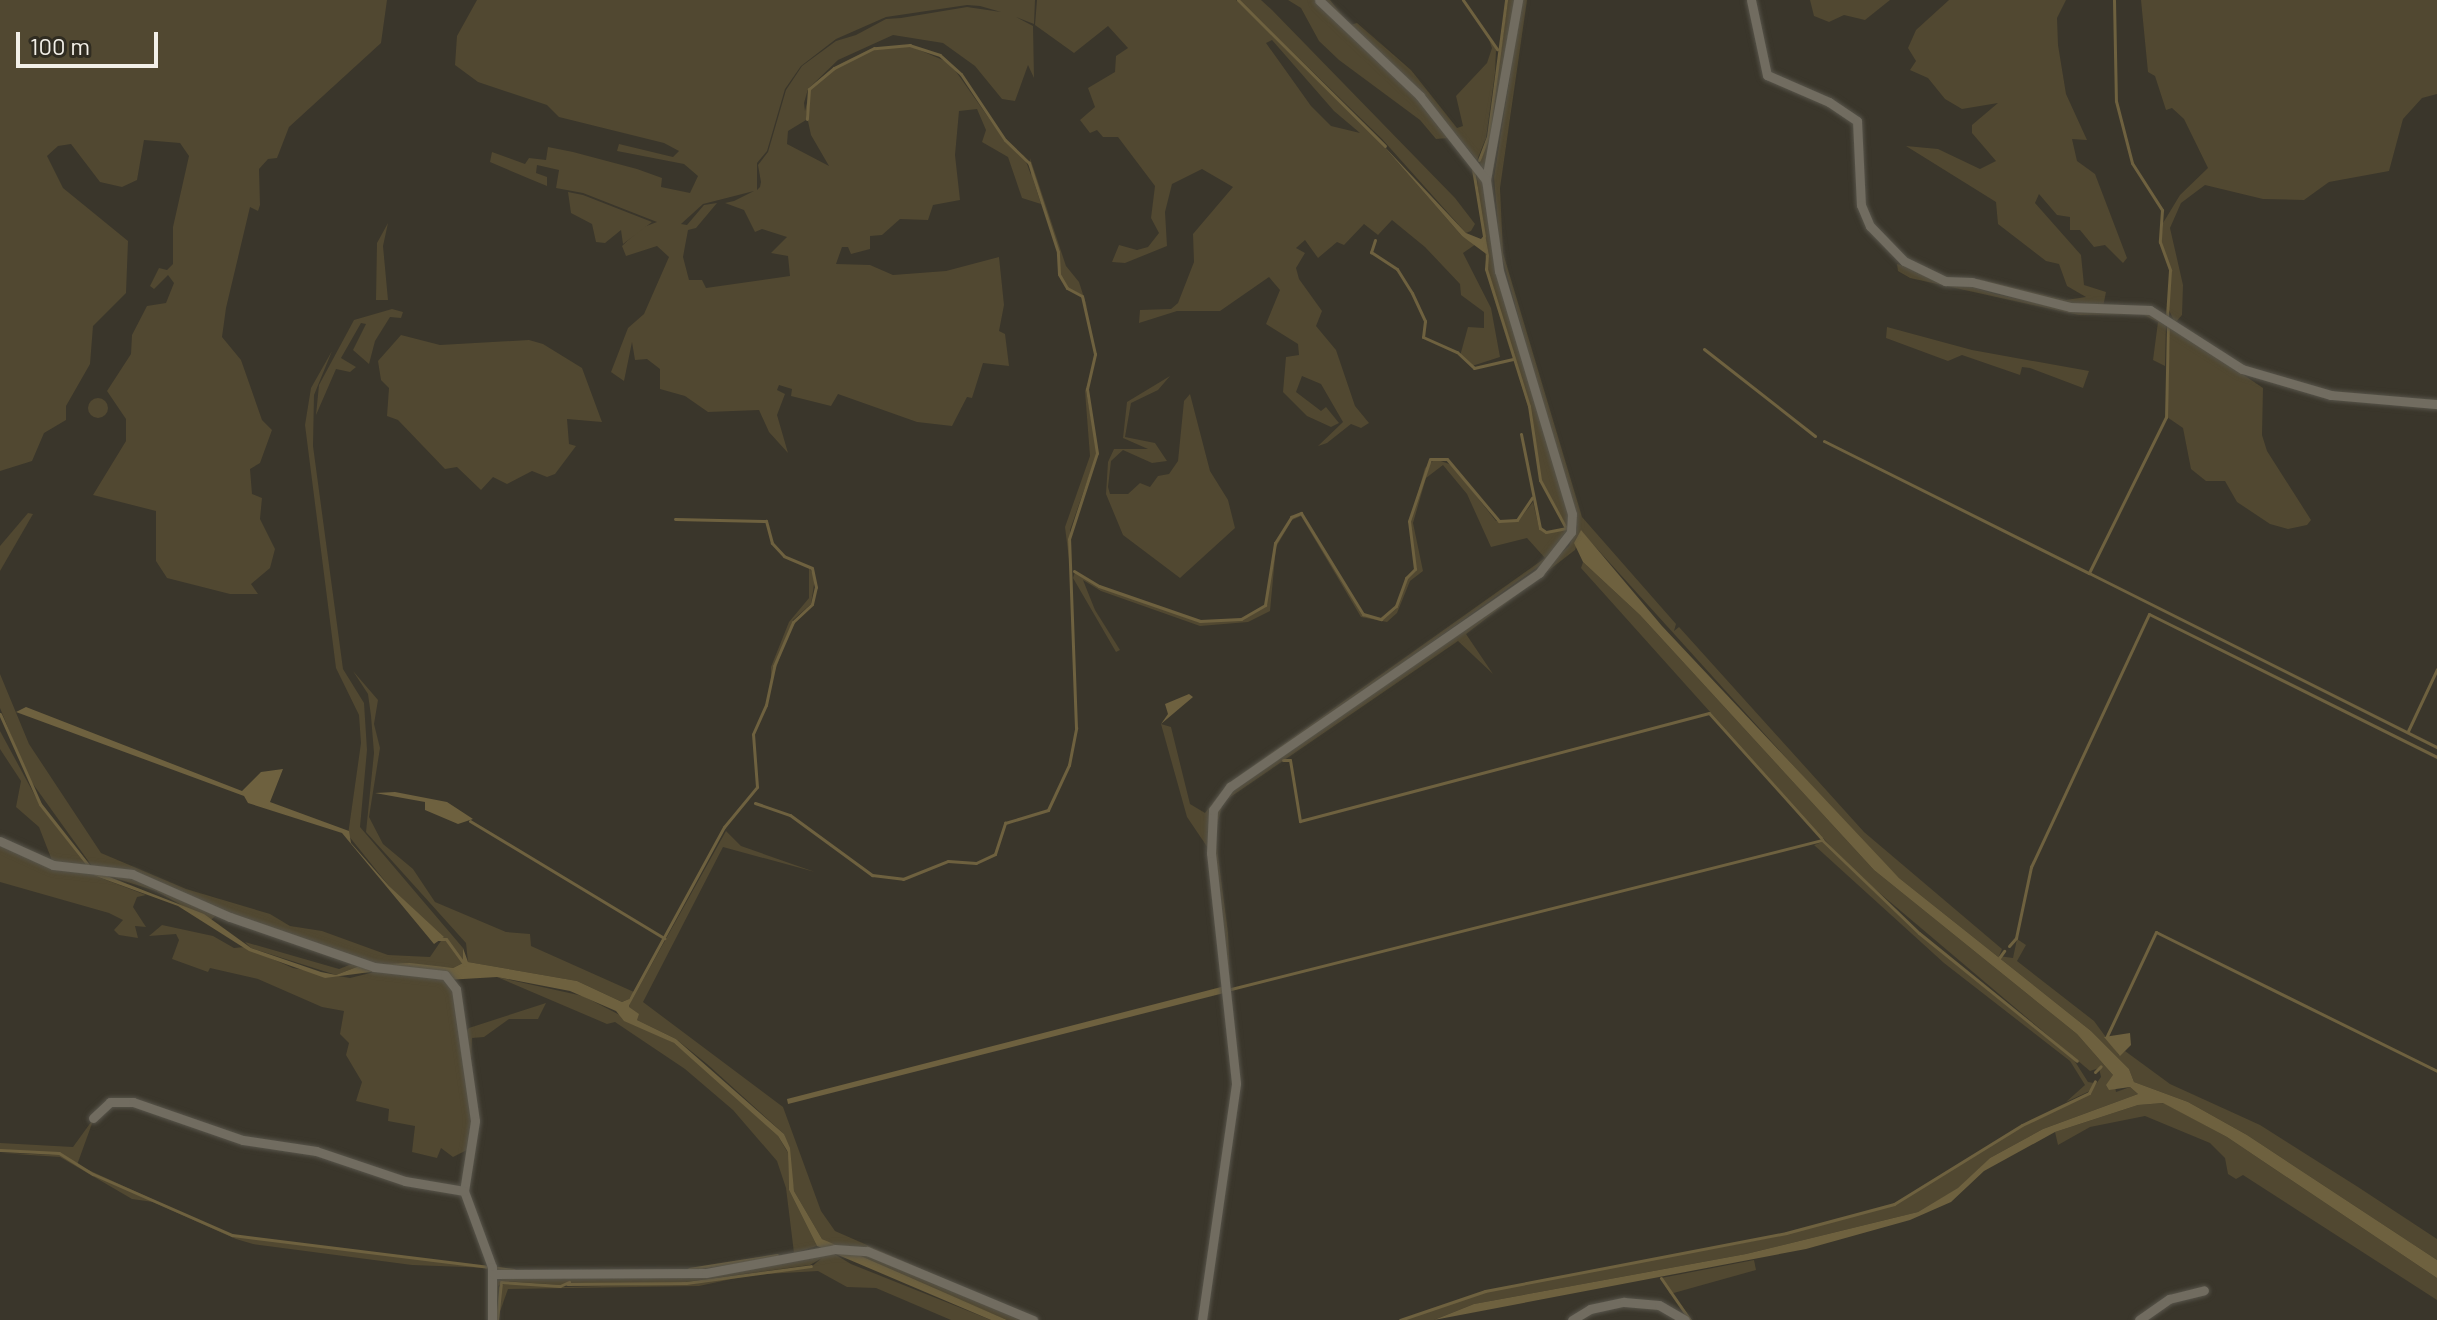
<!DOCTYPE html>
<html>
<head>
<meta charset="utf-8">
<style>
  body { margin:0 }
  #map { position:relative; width:2437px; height:1320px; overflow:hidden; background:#3a362b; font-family:Barlow,sans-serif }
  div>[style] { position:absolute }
  .green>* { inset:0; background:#514831 }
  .round { border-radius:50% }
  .water>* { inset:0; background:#6e613f }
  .stream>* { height:3px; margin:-1.5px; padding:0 1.5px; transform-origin:1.5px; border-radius:1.5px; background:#6e613f }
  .roads { filter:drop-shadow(0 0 2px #57544a) drop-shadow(0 0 2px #57544a) }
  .minor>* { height:9px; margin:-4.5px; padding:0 4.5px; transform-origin:4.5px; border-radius:4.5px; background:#716c60 }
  span { translate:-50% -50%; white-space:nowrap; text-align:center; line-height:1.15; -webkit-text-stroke:7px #302c21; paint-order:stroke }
  .scale { position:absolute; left:16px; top:32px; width:142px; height:36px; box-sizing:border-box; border:4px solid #f2efe8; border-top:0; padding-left:10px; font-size:24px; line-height:28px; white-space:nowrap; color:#f2efe8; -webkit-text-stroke:6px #302c21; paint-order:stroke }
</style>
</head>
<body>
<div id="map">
  <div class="green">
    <i style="clip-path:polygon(0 0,387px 0,381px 43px,289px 127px,277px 158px,268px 159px,259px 169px,260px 205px,258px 211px,250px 207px,226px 308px,222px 337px,241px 360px,262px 420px,272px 430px,260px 463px,250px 469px,252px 494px,262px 498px,260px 519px,275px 549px,270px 568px,251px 584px,258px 594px,230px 594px,167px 578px,156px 561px,156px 511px,93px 495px,126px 441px,126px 419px,107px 391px,131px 354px,132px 335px,147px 306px,166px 303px,174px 283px,168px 275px,154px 289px,150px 286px,159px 268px,167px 270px,173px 264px,173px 227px,189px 156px,180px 143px,144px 140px,137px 180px,122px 187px,100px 182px,71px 144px,58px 146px,47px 156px,63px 188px,128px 241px,126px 293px,93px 326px,90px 364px,66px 406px,66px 420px,44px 433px,32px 461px,0 471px)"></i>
    <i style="clip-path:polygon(evenodd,477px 0,1035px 0,1034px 24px,1016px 17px,1033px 26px,1034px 78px,1028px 65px,1015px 101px,1002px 99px,975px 66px,943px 43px,893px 35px,838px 60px,808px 89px,804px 103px,805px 111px,810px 90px,834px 69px,875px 49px,910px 46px,950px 63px,1005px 141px,1024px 156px,1031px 175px,1030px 158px,1066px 266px,1079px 282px,1088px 310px,1082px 295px,1068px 288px,1059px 274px,1059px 251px,1033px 179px,1041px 204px,1022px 198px,1008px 157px,982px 142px,986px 130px,977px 109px,959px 111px,955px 155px,960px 200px,933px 205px,928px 220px,900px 219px,882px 235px,870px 236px,870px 249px,851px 254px,848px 247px,842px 247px,836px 264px,870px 265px,893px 275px,946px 271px,999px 257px,1004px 305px,999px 331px,1005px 334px,1009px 366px,983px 363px,972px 398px,967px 397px,952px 426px,917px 422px,838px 394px,831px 406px,791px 396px,792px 389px,779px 385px,777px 390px,785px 394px,777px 415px,788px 453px,769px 432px,759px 410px,708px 412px,685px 396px,660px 389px,660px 369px,647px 359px,635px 360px,632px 342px,624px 381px,611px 372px,628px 328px,644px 314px,669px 257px,657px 246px,626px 256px,622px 246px,641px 228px,657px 222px,583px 193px,556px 188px,559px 170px,537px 165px,536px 173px,547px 177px,547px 186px,530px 179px,490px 162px,492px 152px,525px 164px,529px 158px,546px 160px,548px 147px,573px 152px,637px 169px,662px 178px,661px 187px,690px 193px,698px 176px,684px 164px,617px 151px,619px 144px,673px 157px,679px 151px,664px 143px,559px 117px,547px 105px,478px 82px,455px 65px,457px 36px,477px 0,967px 5px,980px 6px,1001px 12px,967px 7px,901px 18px,886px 19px,856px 35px,836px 41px,802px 66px,786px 90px,768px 152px,758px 165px,761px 182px,760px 187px,757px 190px,757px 163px,767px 151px,785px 89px,801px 66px,836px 39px,886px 17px,967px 5px,477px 0,806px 112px,811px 135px,829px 166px,787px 144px,788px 131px,806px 120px,806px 112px,477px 0,754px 191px,734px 201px,725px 203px,744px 210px,755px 232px,762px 229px,787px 237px,771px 253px,788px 256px,790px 276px,706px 288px,702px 280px,689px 280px,683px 257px,688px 230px,696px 228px,717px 203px,704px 205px,687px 225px,681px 224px,703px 204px,754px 191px)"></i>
    <i style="clip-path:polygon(evenodd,1037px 0,1236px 0,1381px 143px,1462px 236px,1476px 244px,1463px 253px,1491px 308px,1500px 357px,1472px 366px,1460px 356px,1468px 327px,1484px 328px,1484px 312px,1461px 295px,1460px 284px,1425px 247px,1392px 220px,1378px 235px,1364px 224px,1344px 245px,1337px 242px,1318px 258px,1305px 240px,1296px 248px,1305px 253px,1296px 268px,1299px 279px,1322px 311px,1316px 326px,1336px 350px,1355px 406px,1369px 423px,1361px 428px,1351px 424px,1327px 443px,1318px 446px,1343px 422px,1321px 384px,1302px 376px,1296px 392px,1321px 411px,1326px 407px,1339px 423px,1331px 427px,1307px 416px,1283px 392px,1286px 357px,1299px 355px,1298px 344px,1266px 324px,1280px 290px,1269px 277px,1220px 311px,1177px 311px,1139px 323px,1140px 310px,1171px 309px,1178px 303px,1194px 262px,1193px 234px,1233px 187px,1202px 169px,1172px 184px,1165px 212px,1167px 246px,1125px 263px,1112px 262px,1119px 245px,1137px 250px,1148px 247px,1159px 233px,1151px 218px,1155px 186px,1118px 137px,1103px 137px,1097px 130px,1090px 133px,1080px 120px,1095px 107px,1088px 88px,1115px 72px,1116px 56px,1128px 48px,1108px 26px,1074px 53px,1035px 25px,1037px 0,1272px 40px,1334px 111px,1360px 133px,1331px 126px,1311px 106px,1266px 43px,1272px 40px)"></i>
    <i style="clip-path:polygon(1239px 0,1261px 0,1272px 10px,1455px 198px,1475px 224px,1471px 231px,1466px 233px,1382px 139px)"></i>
    <i style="clip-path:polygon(1288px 0,1316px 0,1421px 99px,1448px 138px,1436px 139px,1420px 120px,1339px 60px,1319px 41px,1301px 8px)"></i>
    <i style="clip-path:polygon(1323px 0,1330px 0,1350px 25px,1357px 23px,1411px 70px,1457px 128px,1463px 126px,1456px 96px,1487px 63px,1492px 48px,1487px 34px,1496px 50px,1495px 73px,1486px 138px,1477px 160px,1423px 95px)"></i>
    <i style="clip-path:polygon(1508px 0,1515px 0,1485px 173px,1480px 163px,1489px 137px)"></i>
    <i style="clip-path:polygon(1522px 0,1527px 0,1500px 188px,1503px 253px,1582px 517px,1676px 624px,1674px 631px,1679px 627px,1864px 832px,2002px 949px,1999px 956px,2013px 958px,2017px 939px,2026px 945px,2017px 961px,2094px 1021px,2119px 1055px,2125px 1051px,2170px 1084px,2260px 1125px,2358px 1187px,2437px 1239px,2437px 1260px,2247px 1135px,2188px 1102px,2134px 1082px,2129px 1069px,2091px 1031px,1899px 878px,1865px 845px,1581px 531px,1575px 550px,1466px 634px,1493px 674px,1458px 641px,1223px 802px,1215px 833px,1228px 933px,1230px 986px,1212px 832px,1221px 799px,1544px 569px,1569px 546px,1577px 528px,1500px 250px,1494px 177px)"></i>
    <i style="clip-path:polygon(1810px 0,1890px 0,1865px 20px,1844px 15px,1829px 22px,1814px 16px)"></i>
    <i style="clip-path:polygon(1949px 0,2066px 0,2057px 18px,2058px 45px,2066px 94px,2087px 140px,2072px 139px,2077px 161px,2095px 174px,2127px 258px,2123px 263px,2105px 245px,2094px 247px,2080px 230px,2070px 230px,2070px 217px,2057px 215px,2039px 194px,2035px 203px,2081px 255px,2084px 285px,2106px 292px,2103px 307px,2070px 305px,1958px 279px,1979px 279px,2066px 300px,2086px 297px,2067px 286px,2059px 264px,2046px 261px,1998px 224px,1996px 202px,1906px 146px,1938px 149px,1980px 169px,1996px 161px,1972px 133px,1972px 125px,1998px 103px,1962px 109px,1945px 99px,1928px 78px,1910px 70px,1916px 61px,1908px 48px,1916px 30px)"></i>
    <i style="clip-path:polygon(2141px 0,2437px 0,2437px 94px,2422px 98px,2403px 119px,2389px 171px,2329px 182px,2304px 200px,2263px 199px,2205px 185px,2181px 203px,2170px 228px,2183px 285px,2182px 315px,2175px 323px,2168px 308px,2171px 270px,2161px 242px,2163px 223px,2180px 195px,2208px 168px,2184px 119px,2172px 108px,2166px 110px,2155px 76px,2148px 72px)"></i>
    <i style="clip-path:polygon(1476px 169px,1483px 179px,1497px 272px,1568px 514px,1567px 527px,1541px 480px,1530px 406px,1487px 269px)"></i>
    <i style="clip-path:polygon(568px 192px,583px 195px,652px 222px,623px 244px,621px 230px,605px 243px,596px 242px,592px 224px,571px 213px)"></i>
    <i style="clip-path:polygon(388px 223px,383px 246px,388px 300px,376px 300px,377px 243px)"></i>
    <i style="clip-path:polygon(1897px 264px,1995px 294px,2071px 310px,2144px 312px,2166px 324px,2165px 366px,2153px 360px,2158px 322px,2142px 314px,2079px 315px,1910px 278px,1898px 271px)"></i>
    <i style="clip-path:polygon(392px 309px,403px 312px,401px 318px,390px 317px,375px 341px,369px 364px,353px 350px,366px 324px,361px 323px,341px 358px,356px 367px,350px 372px,336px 369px,316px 415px,319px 385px,354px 320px)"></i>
    <i style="clip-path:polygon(2170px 325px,2263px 388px,2262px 435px,2267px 451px,2311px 520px,2307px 525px,2288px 529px,2270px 524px,2237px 502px,2225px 481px,2206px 481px,2191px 469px,2183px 428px,2167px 417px)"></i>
    <i style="clip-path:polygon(1887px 327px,1972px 350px,2089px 371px,2083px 388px,2030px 368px,2022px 367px,2020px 375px,1962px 355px,1948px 361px,1886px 338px)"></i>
    <i style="clip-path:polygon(401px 335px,440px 345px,529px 340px,543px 344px,582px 368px,602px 422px,567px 419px,569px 444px,576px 446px,555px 474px,547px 477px,532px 471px,507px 484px,493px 477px,481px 490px,457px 467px,445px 469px,398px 420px,387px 416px,389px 388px,381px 380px,378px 361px)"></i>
    <i style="clip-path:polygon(332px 351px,314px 395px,313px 446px,343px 669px,364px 703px,367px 750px,360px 827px,463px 948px,463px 963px,453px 968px,375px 965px,230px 916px,131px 872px,94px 869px,28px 777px,0 708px,0 674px,29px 744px,101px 853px,186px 889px,270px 914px,290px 926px,322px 931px,388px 955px,430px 957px,443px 938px,389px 886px,348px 835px,361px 743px,359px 715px,336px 668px,305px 425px,311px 388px)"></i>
    <i style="clip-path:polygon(1091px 374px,1086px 390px,1097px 453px,1070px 530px,1071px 575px,1065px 527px,1090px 456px,1085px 391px)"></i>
    <i style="clip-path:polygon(1170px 376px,1158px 390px,1131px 403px,1125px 437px,1155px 443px,1167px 461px,1152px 463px,1123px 450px,1111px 461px,1108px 487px,1110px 494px,1128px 494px,1140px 483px,1150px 487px,1158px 476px,1169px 474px,1178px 461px,1184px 401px,1190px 394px,1210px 471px,1228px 500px,1235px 528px,1180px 578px,1123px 535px,1106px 494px,1108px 462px,1114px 449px,1148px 449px,1123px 438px,1127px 402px)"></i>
    <i class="round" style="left:88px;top:398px;width:20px;height:20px"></i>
    <i style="clip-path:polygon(1435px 459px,1452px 465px,1496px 521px,1519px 520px,1533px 502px,1539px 528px,1545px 533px,1567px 530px,1542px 564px,1273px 755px,1211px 806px,1208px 848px,1187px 817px,1161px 724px,1171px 727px,1190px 804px,1205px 813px,1227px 784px,1545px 558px,1527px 538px,1491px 547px,1467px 494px,1443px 465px,1426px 478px,1413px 523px,1423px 571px,1410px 581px,1397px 613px,1387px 622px,1361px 617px,1301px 516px,1292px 520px,1276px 547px,1270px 611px,1248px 622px,1200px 626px,1101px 591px,1083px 580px,1095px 610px,1120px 650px,1116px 652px,1073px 578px,1075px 572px,1099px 586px,1199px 622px,1243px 619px,1266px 606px,1276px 543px,1292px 517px,1302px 514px,1362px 615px,1383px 620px,1396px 609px,1405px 582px,1416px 568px,1410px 521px,1425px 468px)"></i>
    <i style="clip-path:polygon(28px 513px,33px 514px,0 571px,0 546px)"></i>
    <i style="clip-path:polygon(1583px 562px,1640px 615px,1874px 870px,2077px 1034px,2113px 1075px,2116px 1092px,2130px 1087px,2138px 1094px,2043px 1129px,1990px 1158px,1959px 1188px,1918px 1212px,1746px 1254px,1474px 1304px,1434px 1320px,1403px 1320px,1486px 1291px,1769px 1238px,1894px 1205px,2023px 1126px,2089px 1094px,2101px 1077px,2099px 1068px,2090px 1071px,1850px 868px,1581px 568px)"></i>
    <i style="clip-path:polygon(809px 567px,815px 578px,811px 604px,793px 620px,771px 682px,771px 667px,789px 622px,809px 598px)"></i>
    <i style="clip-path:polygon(353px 671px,378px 700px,374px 724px,380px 748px,369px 817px,383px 844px,413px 869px,435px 902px,506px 932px,530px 934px,531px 946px,634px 992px,629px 999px,622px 1002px,577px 981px,468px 962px,466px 943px,366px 832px,374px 753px,371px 716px,368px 694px)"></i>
    <i style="clip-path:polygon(0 731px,40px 805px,90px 870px,53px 863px,39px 827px,16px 807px,21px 781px,0 749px)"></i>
    <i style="clip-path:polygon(726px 831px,741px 846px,815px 872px,723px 847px,643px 1002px,783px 1107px,821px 1211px,835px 1231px,1038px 1320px,915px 1267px,836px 1247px,822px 1239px,794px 1191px,784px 1134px,707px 1064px,676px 1039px,637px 1020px,628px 1007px)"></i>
    <i style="clip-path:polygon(1822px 842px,1919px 934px,2074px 1060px,2088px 1082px,2094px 1083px,2092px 1090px,2066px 1102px,2085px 1085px,2070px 1061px,1944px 963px,1814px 845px)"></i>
    <i style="clip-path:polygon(0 844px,56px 868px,93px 875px,146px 895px,137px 897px,133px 907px,146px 927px,135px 926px,138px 938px,119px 935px,114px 930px,123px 920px,109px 913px,0 882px)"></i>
    <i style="clip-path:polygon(125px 873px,362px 965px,336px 975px,251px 948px,245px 942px,339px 969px,352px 964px,216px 915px,210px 921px,156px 891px,102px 874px)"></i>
    <i style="clip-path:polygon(162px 925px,213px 936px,234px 948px,245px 947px,293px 968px,350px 978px,378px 971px,417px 972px,446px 980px,455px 991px,473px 1122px,471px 1148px,453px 1157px,441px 1148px,437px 1158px,412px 1152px,415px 1126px,388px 1121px,389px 1109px,356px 1101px,362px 1082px,346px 1055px,349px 1043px,340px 1034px,344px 1011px,322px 1007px,258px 979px,210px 968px,208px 972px,172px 959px,179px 940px,176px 934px,149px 936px)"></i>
    <i style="clip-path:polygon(497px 977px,583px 996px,674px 1043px,697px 1062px,778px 1136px,788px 1153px,789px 1190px,817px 1246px,794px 1253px,786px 1188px,777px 1161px,733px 1110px,685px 1069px,615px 1022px,607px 1024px)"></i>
    <i style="clip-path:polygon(546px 1003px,538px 1019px,509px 1019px,484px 1037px,472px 1038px,471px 1063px,464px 1033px,469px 1028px)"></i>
    <i style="clip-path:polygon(2164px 1103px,2227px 1137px,2437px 1278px,2437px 1300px,2243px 1175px,2236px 1179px,2228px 1174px,2225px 1158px,2210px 1143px,2145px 1116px,2090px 1127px,2058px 1145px,2055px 1132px,2138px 1105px)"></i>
    <i style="clip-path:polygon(94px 1118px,77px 1165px,71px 1162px,233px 1236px,491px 1268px,412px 1265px,253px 1244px,236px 1239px,153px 1202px,132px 1199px,60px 1157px,0 1153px,61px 1155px,0 1150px,0 1143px,73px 1147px)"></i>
    <i style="clip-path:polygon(831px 1252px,851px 1264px,991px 1320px,951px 1320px,876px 1288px,847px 1287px,818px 1271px,750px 1275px,699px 1286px,508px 1289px,497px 1320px,499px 1287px,507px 1282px,561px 1287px,685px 1284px,811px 1267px,822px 1258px,810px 1265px,686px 1282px,560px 1285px,504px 1281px,498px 1286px,496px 1320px,496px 1282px,506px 1277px,613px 1277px,754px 1267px)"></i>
    <i style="clip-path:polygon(846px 1252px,866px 1253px,1022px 1320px,1007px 1320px)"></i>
    <i style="clip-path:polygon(1754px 1260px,1756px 1270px,1670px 1294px,1661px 1278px)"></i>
  </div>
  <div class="water">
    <i style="clip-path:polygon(1381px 143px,1466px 233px,1481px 239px,1485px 234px,1489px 256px,1462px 236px)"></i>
    <i style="clip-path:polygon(1581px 530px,1662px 626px,1899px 878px,2091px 1031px,2129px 1069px,2134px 1082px,2188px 1102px,2247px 1135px,2437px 1260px,2437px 1278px,2227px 1137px,2163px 1103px,2138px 1105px,2055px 1132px,1984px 1171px,1951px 1202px,1910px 1220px,1806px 1249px,1434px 1320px,1474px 1304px,1746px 1254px,1918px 1212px,1958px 1188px,1990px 1158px,2043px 1129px,2138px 1094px,2130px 1087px,2109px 1090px,2106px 1085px,2113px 1075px,2077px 1034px,1874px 870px,1640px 615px,1583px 562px,1574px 543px)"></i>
    <i style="clip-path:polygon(1189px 694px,1193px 697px,1161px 724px,1168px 714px,1165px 704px)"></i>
    <i style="clip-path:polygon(26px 707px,242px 791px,261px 772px,283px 769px,270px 802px,349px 831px,351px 843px,389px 886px,444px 937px,434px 944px,342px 833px,248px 803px,244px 796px,16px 712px)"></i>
    <i style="clip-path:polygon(395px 792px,447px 802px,473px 819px,458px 824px,425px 810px,425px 802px,375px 793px)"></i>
    <i style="clip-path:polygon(102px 874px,204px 914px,251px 948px,321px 972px,336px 975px,362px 965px,410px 963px,453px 968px,463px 963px,463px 948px,468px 962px,577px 981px,622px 1002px,629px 999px,629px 1007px,639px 1014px,637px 1020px,676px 1039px,784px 1134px,790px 1148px,794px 1191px,822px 1239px,1007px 1320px,991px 1320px,817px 1246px,789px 1190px,788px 1152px,778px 1136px,674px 1043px,624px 1021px,616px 1011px,570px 991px,497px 977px,446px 980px,378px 971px,325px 978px,249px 951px,178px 906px,93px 875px)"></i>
    <i style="clip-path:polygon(1225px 986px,1224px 993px,788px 1104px,787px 1099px)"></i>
    <i style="clip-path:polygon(2130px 1033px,2131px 1045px,2120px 1056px,2104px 1037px)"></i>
  </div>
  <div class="stream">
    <i style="left:1238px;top:0;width:207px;rotate:44.8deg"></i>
    <i style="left:1463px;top:0;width:60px;rotate:55.2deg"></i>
    <i style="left:2114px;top:0;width:101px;rotate:88.9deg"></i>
    <i style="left:2116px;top:101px;width:64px;rotate:75.5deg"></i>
    <i style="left:2132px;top:163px;width:56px;rotate:57.4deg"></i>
    <i style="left:2162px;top:210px;width:32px;rotate:94deg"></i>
    <i style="left:2160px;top:242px;width:30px;rotate:70deg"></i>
    <i style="left:2170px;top:270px;width:47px;rotate:93.7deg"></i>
    <i style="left:1479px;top:160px;width:25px;rotate:-69deg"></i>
    <i style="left:1488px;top:137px;width:138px;rotate:-82.5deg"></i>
    <i style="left:1473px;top:169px;width:68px;rotate:80.7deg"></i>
    <i style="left:1375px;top:240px;width:13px;rotate:108deg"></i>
    <i style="left:1371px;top:252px;width:31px;rotate:33deg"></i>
    <i style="left:1397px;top:269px;width:28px;rotate:58deg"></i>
    <i style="left:1412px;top:293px;width:31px;rotate:65deg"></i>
    <i style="left:1425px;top:321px;width:16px;rotate:97deg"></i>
    <i style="left:1423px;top:337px;width:37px;rotate:24deg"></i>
    <i style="left:1457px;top:352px;width:23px;rotate:43deg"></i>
    <i style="left:1474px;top:368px;width:40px;rotate:-13deg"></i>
    <i style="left:1487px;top:255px;width:14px;rotate:94deg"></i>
    <i style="left:1486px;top:269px;width:144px;rotate:72.6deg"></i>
    <i style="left:1529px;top:406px;width:75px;rotate:81.5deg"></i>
    <i style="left:1540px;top:480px;width:55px;rotate:61.6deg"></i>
    <i style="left:2168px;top:324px;width:93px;rotate:91.2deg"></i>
    <i style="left:2166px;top:417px;width:174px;rotate:116.3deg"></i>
    <i style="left:2089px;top:573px;width:389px;rotate:26.6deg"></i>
    <i style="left:1704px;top:349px;width:141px;rotate:38.1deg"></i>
    <i style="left:1521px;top:434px;width:96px;rotate:78.6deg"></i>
    <i style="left:1540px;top:528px;width:7px;rotate:34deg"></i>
    <i style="left:1546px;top:532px;width:20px;rotate:-11deg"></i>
    <i style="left:1824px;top:441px;width:296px;rotate:26.5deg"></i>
    <i style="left:1074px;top:571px;width:29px;rotate:31deg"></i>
    <i style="left:1099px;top:586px;width:107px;rotate:19.1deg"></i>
    <i style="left:1200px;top:621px;width:41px;rotate:-2.8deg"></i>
    <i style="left:1241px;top:619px;width:28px;rotate:-30deg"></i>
    <i style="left:1265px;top:605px;width:63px;rotate:-80.8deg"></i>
    <i style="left:1275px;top:543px;width:31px;rotate:-58deg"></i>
    <i style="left:1291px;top:517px;width:11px;rotate:-22deg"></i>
    <i style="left:1301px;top:513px;width:119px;rotate:58.5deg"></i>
    <i style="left:1363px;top:614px;width:19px;rotate:16deg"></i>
    <i style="left:1381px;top:619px;width:20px;rotate:-41deg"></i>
    <i style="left:1396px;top:606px;width:30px;rotate:-70deg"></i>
    <i style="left:1406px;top:578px;width:13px;rotate:-45deg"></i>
    <i style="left:1415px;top:569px;width:48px;rotate:-97.1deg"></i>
    <i style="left:1409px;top:521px;width:65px;rotate:-71.3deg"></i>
    <i style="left:1430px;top:459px;width:17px"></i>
    <i style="left:1447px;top:459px;width:81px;rotate:50deg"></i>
    <i style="left:1499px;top:521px;width:18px;rotate:-3deg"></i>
    <i style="left:1517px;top:520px;width:27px;rotate:-56deg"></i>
    <i style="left:0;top:714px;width:98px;rotate:66deg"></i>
    <i style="left:40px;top:804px;width:78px;rotate:51.8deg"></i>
    <i style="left:2408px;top:731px;width:68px;rotate:-64.9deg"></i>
    <i style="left:1283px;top:760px;width:7px"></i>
    <i style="left:1290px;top:760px;width:62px;rotate:80.7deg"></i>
    <i style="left:1300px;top:821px;width:423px;rotate:-14.8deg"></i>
    <i style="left:1709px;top:713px;width:168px;rotate:48.1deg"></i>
    <i style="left:755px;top:803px;width:37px;rotate:19deg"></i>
    <i style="left:790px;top:815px;width:102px;rotate:36.2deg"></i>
    <i style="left:872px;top:875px;width:31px;rotate:7deg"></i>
    <i style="left:903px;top:879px;width:48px;rotate:-21.8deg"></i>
    <i style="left:948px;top:861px;width:28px;rotate:4deg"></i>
    <i style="left:976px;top:863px;width:21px;rotate:-25deg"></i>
    <i style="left:995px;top:854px;width:33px;rotate:-72deg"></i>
    <i style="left:1005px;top:823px;width:45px;rotate:-16.8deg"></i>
    <i style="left:1048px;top:810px;width:50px;rotate:-65deg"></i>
    <i style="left:1069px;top:765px;width:38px;rotate:-79deg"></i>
    <i style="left:1076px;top:728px;width:189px;rotate:-92.1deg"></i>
    <i style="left:1069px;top:539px;width:90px;rotate:-72deg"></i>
    <i style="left:1097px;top:453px;width:65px;rotate:-98.9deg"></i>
    <i style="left:1087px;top:389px;width:36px;rotate:-77deg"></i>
    <i style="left:1095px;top:354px;width:59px;rotate:-102.6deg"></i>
    <i style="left:1082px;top:296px;width:17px;rotate:-152deg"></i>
    <i style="left:1067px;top:288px;width:16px;rotate:-120deg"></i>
    <i style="left:1059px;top:274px;width:22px;rotate:-93deg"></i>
    <i style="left:1058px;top:252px;width:94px;rotate:-108deg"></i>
    <i style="left:1029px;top:163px;width:33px;rotate:-136deg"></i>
    <i style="left:1005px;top:140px;width:79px;rotate:-123.7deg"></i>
    <i style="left:961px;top:74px;width:28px;rotate:-138deg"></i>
    <i style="left:940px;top:55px;width:32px;rotate:-162deg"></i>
    <i style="left:910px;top:45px;width:36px;rotate:175deg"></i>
    <i style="left:874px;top:48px;width:45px;rotate:153.4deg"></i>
    <i style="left:834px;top:68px;width:33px;rotate:140deg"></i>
    <i style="left:809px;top:89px;width:30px;rotate:94deg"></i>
    <i style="left:470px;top:821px;width:227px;rotate:31.1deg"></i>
    <i style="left:438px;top:939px;width:8px"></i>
    <i style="left:446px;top:939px;width:32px;rotate:54deg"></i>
    <i style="left:2009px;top:946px;width:11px;rotate:-49deg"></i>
    <i style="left:2016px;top:938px;width:73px;rotate:-78.1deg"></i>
    <i style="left:2031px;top:867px;width:279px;rotate:-65deg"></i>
    <i style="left:2149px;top:614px;width:322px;rotate:26.4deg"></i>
    <i style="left:1999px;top:958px;width:9px;rotate:-54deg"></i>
    <i style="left:1227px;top:990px;width:614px;rotate:-14.15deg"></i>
    <i style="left:1822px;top:840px;width:134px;rotate:43.8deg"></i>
    <i style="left:1919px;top:933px;width:203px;rotate:39deg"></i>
    <i style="left:628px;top:1003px;width:200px;rotate:-61.4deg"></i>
    <i style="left:724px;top:827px;width:52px;rotate:-50.5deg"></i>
    <i style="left:757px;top:787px;width:53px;rotate:-94.3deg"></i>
    <i style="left:753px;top:734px;width:32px;rotate:-66deg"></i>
    <i style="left:766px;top:705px;width:40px;rotate:-78deg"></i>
    <i style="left:774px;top:666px;width:48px;rotate:-66.6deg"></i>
    <i style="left:793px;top:622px;width:26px;rotate:-43deg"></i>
    <i style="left:812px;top:604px;width:17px;rotate:-77deg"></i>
    <i style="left:816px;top:587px;width:19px;rotate:-102deg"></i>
    <i style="left:812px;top:568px;width:30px;rotate:-157deg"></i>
    <i style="left:784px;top:556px;width:18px;rotate:-133deg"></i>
    <i style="left:772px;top:543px;width:23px;rotate:-105deg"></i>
    <i style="left:766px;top:521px;width:91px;rotate:-178.7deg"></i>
    <i style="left:2107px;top:1036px;width:115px;rotate:-64.8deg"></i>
    <i style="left:2156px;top:932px;width:313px;rotate:26.3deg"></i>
    <i style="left:2095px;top:1072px;width:8px;rotate:-45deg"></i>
    <i style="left:0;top:1150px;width:59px;rotate:2.9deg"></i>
    <i style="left:59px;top:1153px;width:40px;rotate:32deg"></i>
    <i style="left:93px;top:1174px;width:152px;rotate:23.7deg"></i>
    <i style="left:232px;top:1235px;width:284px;rotate:7.1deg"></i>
    <i style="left:689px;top:1269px;width:89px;rotate:-9deg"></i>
    <i style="left:1661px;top:1278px;width:51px;rotate:55.4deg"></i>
    <i style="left:567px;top:1284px;width:119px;rotate:-0.5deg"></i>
    <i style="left:686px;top:1283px;width:126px;rotate:-7.7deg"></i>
    <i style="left:497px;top:1320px;width:38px;rotate:-84deg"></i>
    <i style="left:501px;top:1282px;width:59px;rotate:3.9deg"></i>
    <i style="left:560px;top:1286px;width:10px;rotate:-24deg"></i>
    <i style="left:1400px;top:1320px;width:90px;rotate:-18.8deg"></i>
    <i style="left:1485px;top:1291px;width:307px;rotate:-10.9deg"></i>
    <i style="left:1786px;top:1233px;width:112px;rotate:-15deg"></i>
    <i style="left:1894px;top:1204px;width:150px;rotate:-31.7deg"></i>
    <i style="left:2022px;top:1125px;width:74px;rotate:-25.5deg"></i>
    <i style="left:2089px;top:1093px;width:13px;rotate:-63deg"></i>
  </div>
  <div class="roads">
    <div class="minor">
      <i style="left:1751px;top:0;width:77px;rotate:78deg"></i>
      <i style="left:1767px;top:75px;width:68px;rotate:23.5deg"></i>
      <i style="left:1829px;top:102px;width:34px;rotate:34deg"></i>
      <i style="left:1857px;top:121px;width:84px;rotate:87.3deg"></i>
      <i style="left:1861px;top:205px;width:23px;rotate:67deg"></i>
      <i style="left:1870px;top:226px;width:49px;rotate:45.8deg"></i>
      <i style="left:1904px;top:261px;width:46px;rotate:26deg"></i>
      <i style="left:1945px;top:281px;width:27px;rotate:2deg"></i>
      <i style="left:1972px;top:282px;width:101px;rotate:14.3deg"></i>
      <i style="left:2070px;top:307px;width:80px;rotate:2.1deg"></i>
      <i style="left:2150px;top:310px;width:109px;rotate:32.7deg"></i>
      <i style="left:2242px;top:369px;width:93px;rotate:16.3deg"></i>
      <i style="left:2331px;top:395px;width:106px;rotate:4.9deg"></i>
      <i style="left:1486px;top:180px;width:183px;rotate:-79.9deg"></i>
      <i style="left:0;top:841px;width:58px;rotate:24.4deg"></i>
      <i style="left:53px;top:865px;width:80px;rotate:6.5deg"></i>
      <i style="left:132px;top:874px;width:107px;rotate:23.7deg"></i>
      <i style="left:230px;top:917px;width:152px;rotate:19.1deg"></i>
      <i style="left:374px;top:967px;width:71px;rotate:6.4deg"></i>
      <i style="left:445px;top:975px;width:18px;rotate:52deg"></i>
      <i style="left:456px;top:989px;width:133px;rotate:81.8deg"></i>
      <i style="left:475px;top:1121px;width:71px;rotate:98.9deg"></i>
      <i style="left:464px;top:1191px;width:81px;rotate:69.8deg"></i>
      <i style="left:492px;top:1267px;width:53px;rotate:90deg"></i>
      <i style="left:93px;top:1118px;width:23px;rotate:-43deg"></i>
      <i style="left:110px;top:1102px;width:23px"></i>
      <i style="left:133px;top:1102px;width:116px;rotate:19.1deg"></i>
      <i style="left:243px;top:1140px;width:74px;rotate:8.6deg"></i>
      <i style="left:316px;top:1151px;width:94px;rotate:18.6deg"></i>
      <i style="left:405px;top:1181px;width:60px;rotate:9.6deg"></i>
      <i style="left:494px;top:1274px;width:212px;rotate:-0.3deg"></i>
      <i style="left:706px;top:1273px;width:131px;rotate:-10.5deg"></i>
      <i style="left:835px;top:1249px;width:32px;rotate:4deg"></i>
      <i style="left:867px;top:1251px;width:180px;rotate:22.6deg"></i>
      <i style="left:1202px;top:1320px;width:239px;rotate:-81.8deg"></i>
      <i style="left:1236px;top:1083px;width:231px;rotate:-96.2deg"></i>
      <i style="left:1211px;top:853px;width:43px;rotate:-87.3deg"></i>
      <i style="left:1213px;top:810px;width:29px;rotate:-54deg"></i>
      <i style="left:1230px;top:787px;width:376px;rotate:-34.7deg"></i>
      <i style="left:1539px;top:573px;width:52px;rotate:-52deg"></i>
      <i style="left:1571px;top:532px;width:18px;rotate:-87deg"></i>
      <i style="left:1572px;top:514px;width:254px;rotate:-106.7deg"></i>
      <i style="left:1499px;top:271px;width:92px;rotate:-98.1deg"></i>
      <i style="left:1486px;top:180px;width:107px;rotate:-128.2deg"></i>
      <i style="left:1420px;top:96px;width:139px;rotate:-136.5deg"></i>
      <i style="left:1572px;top:1320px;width:21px;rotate:-31deg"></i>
      <i style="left:1590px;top:1309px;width:35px;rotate:-12deg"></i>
      <i style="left:1624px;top:1302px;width:35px;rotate:5deg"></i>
      <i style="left:1659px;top:1305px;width:30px;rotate:30deg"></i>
      <i style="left:2139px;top:1320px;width:37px;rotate:-35deg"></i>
      <i style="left:2169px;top:1299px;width:36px;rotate:-14deg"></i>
    </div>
  </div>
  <div class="scale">100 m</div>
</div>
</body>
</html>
